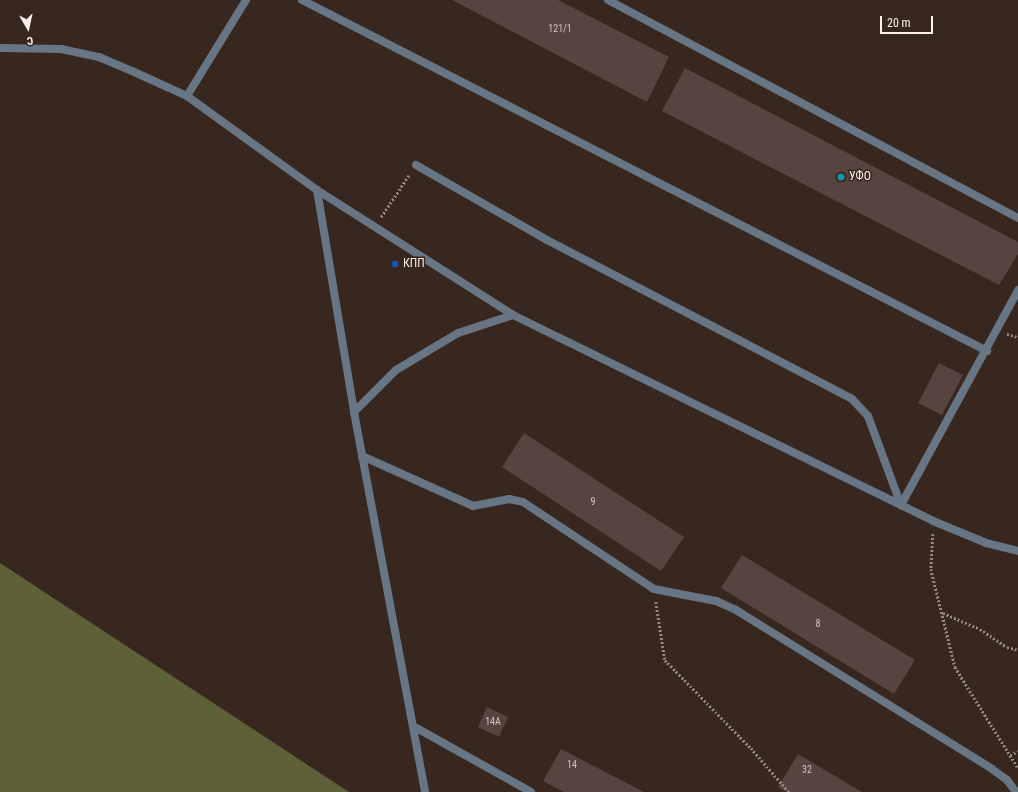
<!DOCTYPE html>
<html>
<head>
<meta charset="utf-8">
<style>
  body { margin:0 }
  #map { position:relative; width:1018px; height:792px; overflow:hidden; background:#37271e; font-family:"Roboto Condensed",sans-serif }
  div>[style] { position:absolute }
  .forest>* { inset:0; background:#5e6037 }
  .building>* { inset:0; background:#58443f }
  .path>* { height:2.5px; margin-top:-1.25px; transform-origin:0; background:repeating-linear-gradient(90deg,#958880 0 2px,transparent 0 4px) }
  .service>* { height:8px; margin:-4px; padding:0 4px; transform-origin:4px; border-radius:4px; background:#687584 }
  .minor>* { height:8px; margin:-4px; padding:0 4px; transform-origin:4px; border-radius:4px; background:#687584 }
  .tertiary>* { height:8px; margin:-4px; padding:0 4px; transform-origin:4px; border-radius:4px; background:#687584 }
  .dots>* { width:11px; height:11px; translate:-50% -50%; box-sizing:border-box; border:2px solid #37271e; border-radius:50% }
  span { translate:-50% -50%; white-space:nowrap; text-align:center; line-height:1.15; -webkit-text-stroke:3px #37271e; paint-order:stroke }
  .number-label { font-size:10px; color:#d2c5bf }
  .number-label span { -webkit-text-stroke-width:0 }
  .poi-label { font-size:12px; color:#fbf0ea }
  .left { translate:0 -50%; text-align:left }
  .north { position:absolute; left:8px; top:8px; width:40px; height:40px; -webkit-text-stroke:3px #37271e; paint-order:stroke; rotate:171deg; font-size:11px; font-weight:700; line-height:16px; text-align:center; color:#fbf0ea }
  .north::after { content:''; display:block; margin:auto; width:14px; height:18px; background:#fbf0ea; clip-path:polygon(50% 0,100% 100%,50% 72%,0 100%) }
  .scale { position:absolute; left:880px; top:16px; width:53px; height:18px; box-sizing:border-box; border:2px solid #fbf0ea; border-top:0; padding-left:5px; font-size:12px; line-height:14px; white-space:nowrap; color:#fbf0ea; -webkit-text-stroke:3px #37271e; paint-order:stroke }
</style>
</head>
<body>
<div id="map">
  <div class="forest">
    <i style="clip-path:polygon(0 563px,349px 792px,0 792px)"></i>
  </div>
  <div class="building">
    <i style="clip-path:polygon(452px 0,558px 0,669px 57px,647px 102px)"></i>
    <i style="clip-path:polygon(685px 68px,1018px 242px,1018px 254px,999px 285px,662px 111px)"></i>
    <i style="clip-path:polygon(939px 363px,963px 375px,942px 415px,918px 403px)"></i>
    <i style="clip-path:polygon(524px 433px,684px 537px,661px 571px,502px 467px)"></i>
    <i style="clip-path:polygon(742px 555px,915px 660px,894px 694px,721px 588px)"></i>
    <i style="clip-path:polygon(487px 707px,508px 717px,499px 737px,478px 727px)"></i>
    <i style="clip-path:polygon(561px 749px,644px 792px,564px 792px,543px 781px)"></i>
    <i style="clip-path:polygon(798px 754px,862px 792px,787px 792px,778px 787px)"></i>
  </div>
  <div class="path">
    <i style="left:381px;top:217px;width:50px;rotate:-56.3deg"></i>
    <i style="left:1007px;top:334px;width:11px;rotate:15deg"></i>
    <i style="left:933px;top:534px;width:35px;rotate:93deg"></i>
    <i style="left:931px;top:569px;width:101px;rotate:76.2deg"></i>
    <i style="left:955px;top:667px;width:119px;rotate:58deg"></i>
    <i style="left:656px;top:602px;width:59px;rotate:81.2deg"></i>
    <i style="left:665px;top:660px;width:123px;rotate:45.7deg"></i>
    <i style="left:751px;top:748px;width:58px;rotate:49.2deg"></i>
    <i style="left:943px;top:613px;width:40px;rotate:23.4deg"></i>
    <i style="left:980px;top:629px;width:32px;rotate:34deg"></i>
    <i style="left:1007px;top:647px;width:11px;rotate:15deg"></i>
    <i style="left:1010px;top:755px;width:9px;rotate:-27deg"></i>
  </div>
  <div class="service">
    <i style="left:302px;top:0;width:770px;rotate:27.13deg"></i>
    <i style="left:608px;top:0;width:464px;rotate:28deg"></i>
    <i style="left:187px;top:96px;width:113px;rotate:-58.4deg"></i>
    <i style="left:416px;top:165px;width:151px;rotate:29.8deg"></i>
    <i style="left:547px;top:240px;width:344px;rotate:27.5deg"></i>
    <i style="left:852px;top:399px;width:23px;rotate:47deg"></i>
    <i style="left:868px;top:416px;width:95px;rotate:69.7deg"></i>
    <i style="left:901px;top:505px;width:245px;rotate:-61.4deg"></i>
    <i style="left:362px;top:456px;width:122px;rotate:24.2deg"></i>
    <i style="left:473px;top:506px;width:37px;rotate:-11deg"></i>
    <i style="left:509px;top:499px;width:14px;rotate:12deg"></i>
    <i style="left:523px;top:502px;width:157px;rotate:33.6deg"></i>
    <i style="left:654px;top:589px;width:63px;rotate:11deg"></i>
    <i style="left:716px;top:601px;width:22px;rotate:24deg"></i>
    <i style="left:736px;top:610px;width:301px;rotate:31.8deg"></i>
    <i style="left:992px;top:769px;width:19px;rotate:36deg"></i>
    <i style="left:1007px;top:780px;width:15px;rotate:53deg"></i>
    <i style="left:413px;top:726px;width:135px;rotate:29.2deg"></i>
  </div>
  <div class="minor">
    <i style="left:0;top:48px;width:61px;rotate:0.9deg"></i>
    <i style="left:61px;top:49px;width:39px;rotate:12deg"></i>
    <i style="left:99px;top:57px;width:36px;rotate:23deg"></i>
    <i style="left:132px;top:71px;width:60px;rotate:24.4deg"></i>
    <i style="left:187px;top:96px;width:160px;rotate:35.9deg"></i>
    <i style="left:354px;top:412px;width:59px;rotate:-45deg"></i>
    <i style="left:396px;top:370px;width:72px;rotate:-30.8deg"></i>
    <i style="left:458px;top:333px;width:58px;rotate:-18.1deg"></i>
  </div>
  <div class="tertiary">
    <i style="left:317px;top:190px;width:232px;rotate:32.5deg"></i>
    <i style="left:513px;top:315px;width:468px;rotate:26.1deg"></i>
    <i style="left:933px;top:521px;width:57px;rotate:22.5deg"></i>
    <i style="left:986px;top:543px;width:33px;rotate:14deg"></i>
    <i style="left:317px;top:190px;width:225px;rotate:80.5deg"></i>
    <i style="left:354px;top:412px;width:387px;rotate:79.4deg"></i>
  </div>
  <div class="dots">
    <i style="left:841px;top:177px;background:#0f9aa8"></i>
    <i style="left:395px;top:264px;background:#1a4fb4"></i>
  </div>
  <div class="number-label">
    <span style="left:560px;top:29px">121/1</span>
    <span style="left:593px;top:502px">9</span>
    <span style="left:818px;top:624px">8</span>
    <span style="left:493px;top:722px">14А</span>
    <span style="left:572px;top:765px">14</span>
    <span style="left:807px;top:770px">32</span>
  </div>
  <div class="poi-label">
    <span class="left" style="left:849px;top:177px">УФО</span>
    <span class="left" style="left:403px;top:264px">КПП</span>
  </div>
  <div class="north">С</div>
  <div class="scale">20 m</div>
</div>
</body>
</html>
